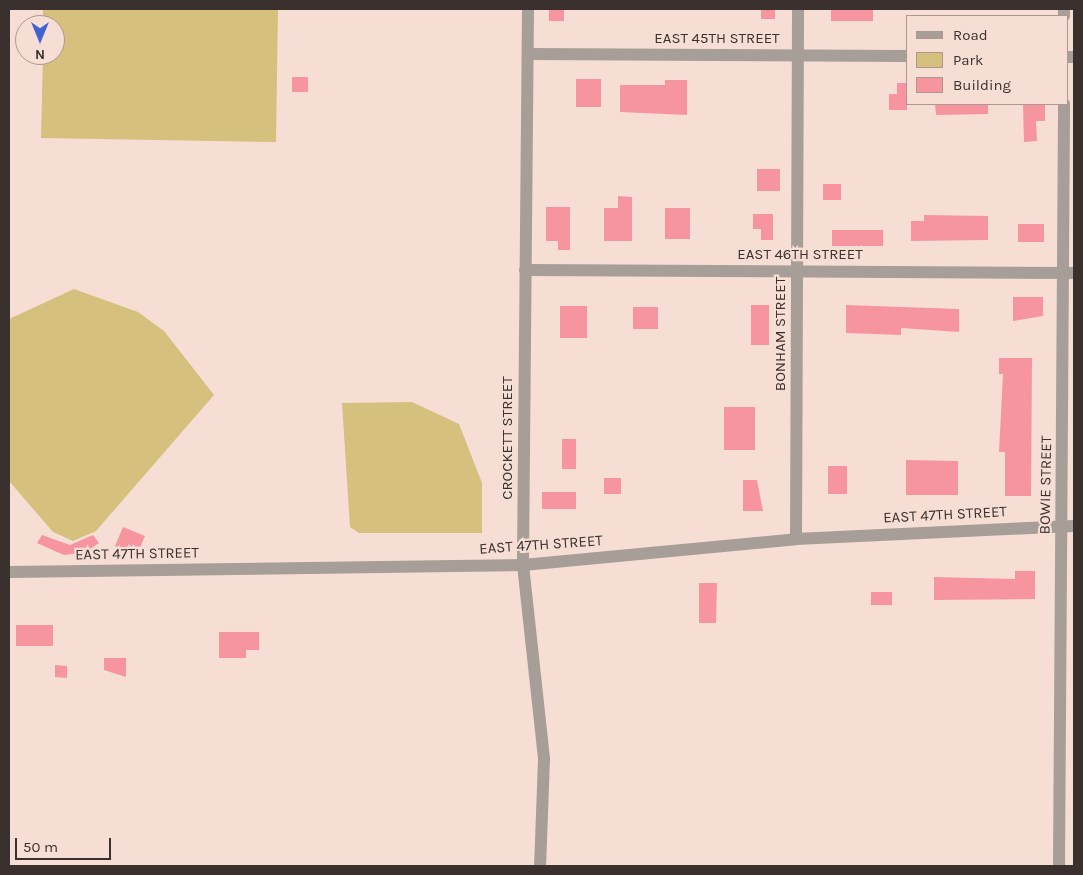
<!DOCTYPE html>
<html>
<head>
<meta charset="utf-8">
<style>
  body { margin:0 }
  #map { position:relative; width:1083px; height:875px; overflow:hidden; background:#f7ded5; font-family:Karla,sans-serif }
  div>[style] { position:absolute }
  .green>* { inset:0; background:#d5c07e }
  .building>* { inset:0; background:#f695a0 }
  .minor>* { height:12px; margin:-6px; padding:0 6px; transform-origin:6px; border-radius:6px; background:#a69e97 }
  span { translate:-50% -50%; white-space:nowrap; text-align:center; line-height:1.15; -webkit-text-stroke:4.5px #f7ded5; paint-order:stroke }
  .street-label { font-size:15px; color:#3a302d }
  .frame { position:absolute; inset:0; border:10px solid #3a302d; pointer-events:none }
  .legend { position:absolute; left:906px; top:15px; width:162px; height:90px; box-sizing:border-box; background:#f7ded5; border:1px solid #ab9892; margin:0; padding:6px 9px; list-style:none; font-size:15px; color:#3a302d }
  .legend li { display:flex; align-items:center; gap:10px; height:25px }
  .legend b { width:25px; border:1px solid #ab9892 }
  .north { position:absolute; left:15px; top:15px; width:50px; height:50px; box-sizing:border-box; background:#f7ded5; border:1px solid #ab9892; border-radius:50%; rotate:180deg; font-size:14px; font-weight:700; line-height:20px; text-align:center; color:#3a302d }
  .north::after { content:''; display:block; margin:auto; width:18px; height:22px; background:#4262d4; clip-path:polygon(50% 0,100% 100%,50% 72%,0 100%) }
  .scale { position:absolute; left:15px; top:838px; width:96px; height:22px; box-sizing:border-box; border:2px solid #3a302d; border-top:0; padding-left:6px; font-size:15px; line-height:18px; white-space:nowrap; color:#3a302d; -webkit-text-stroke:4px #f7ded5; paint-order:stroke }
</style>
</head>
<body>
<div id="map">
  <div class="green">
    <i style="clip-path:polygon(43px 9px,278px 9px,276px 142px,41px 138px,43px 55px,55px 55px,55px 25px,43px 25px)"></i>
    <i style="clip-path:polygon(74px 289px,138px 312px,164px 331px,214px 395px,96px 531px,73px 541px,53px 532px,9px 481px,9px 319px)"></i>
    <i style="clip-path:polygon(412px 402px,459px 424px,482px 483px,482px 533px,359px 533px,350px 527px,342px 403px)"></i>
  </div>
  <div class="building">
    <i style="clip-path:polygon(549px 9px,564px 9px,564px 21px,549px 21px)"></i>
    <i style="clip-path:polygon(761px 9px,775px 9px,775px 19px,761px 19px)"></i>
    <i style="clip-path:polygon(831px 9px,873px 9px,873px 21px,831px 21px)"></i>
    <i style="clip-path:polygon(292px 77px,308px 77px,308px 92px,292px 92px)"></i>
    <i style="clip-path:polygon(576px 79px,601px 79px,601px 107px,576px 107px)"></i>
    <i style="clip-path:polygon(665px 80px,687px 80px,687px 115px,620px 112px,620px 85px,665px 85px)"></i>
    <i style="clip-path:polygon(897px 83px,907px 83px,907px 110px,889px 110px,889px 94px,897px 94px)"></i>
    <i style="clip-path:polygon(935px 104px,988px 104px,988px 114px,936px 115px)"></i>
    <i style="clip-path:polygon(1023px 104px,1045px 104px,1045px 121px,1036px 121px,1037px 141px,1024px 142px)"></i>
    <i style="clip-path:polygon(757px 169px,780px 169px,780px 191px,757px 191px)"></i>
    <i style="clip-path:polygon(823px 184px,841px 184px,841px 200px,823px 200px)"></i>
    <i style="clip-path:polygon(618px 196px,632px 197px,632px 241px,604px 241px,604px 208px,618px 208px)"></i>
    <i style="clip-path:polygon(546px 207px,570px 207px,570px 250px,558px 250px,558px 241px,546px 241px)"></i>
    <i style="clip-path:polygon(665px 208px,690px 208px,690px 239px,665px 239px)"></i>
    <i style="clip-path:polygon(753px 214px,773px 214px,773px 240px,761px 240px,761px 229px,753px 229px)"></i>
    <i style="clip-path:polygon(924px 215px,988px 216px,988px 240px,911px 241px,911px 221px,924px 221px)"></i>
    <i style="clip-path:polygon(1018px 224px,1044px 224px,1044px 242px,1018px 242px)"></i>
    <i style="clip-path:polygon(832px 230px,883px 230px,883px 246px,832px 246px)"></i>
    <i style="clip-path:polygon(1013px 297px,1043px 297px,1043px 316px,1013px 321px)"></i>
    <i style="clip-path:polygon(751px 305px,769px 305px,769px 345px,751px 345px)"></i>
    <i style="clip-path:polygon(846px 305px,959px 309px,959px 332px,901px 328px,901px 335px,846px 333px)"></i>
    <i style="clip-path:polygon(560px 306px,587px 306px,587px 338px,560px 338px)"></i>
    <i style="clip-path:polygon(633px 307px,658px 307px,658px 329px,633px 329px)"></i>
    <i style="clip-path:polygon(999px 358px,1032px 358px,1031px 496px,1005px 496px,1005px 452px,999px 452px,1003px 374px,999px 374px)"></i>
    <i style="clip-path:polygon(724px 407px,755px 407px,755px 450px,724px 450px)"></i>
    <i style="clip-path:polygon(562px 439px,576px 439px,576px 469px,562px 469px)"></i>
    <i style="clip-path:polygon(906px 460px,958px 461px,958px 495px,906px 495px)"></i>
    <i style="clip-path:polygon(828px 466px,847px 466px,847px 494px,828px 494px)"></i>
    <i style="clip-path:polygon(604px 478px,621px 478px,621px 494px,604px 494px)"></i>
    <i style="clip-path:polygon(743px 480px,757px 480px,763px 511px,743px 511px)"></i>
    <i style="clip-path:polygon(542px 492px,576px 492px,576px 509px,542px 509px)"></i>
    <i style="clip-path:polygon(123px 527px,145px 536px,137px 555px,115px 546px)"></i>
    <i style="clip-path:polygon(42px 535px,70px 545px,93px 535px,99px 543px,86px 552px,64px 555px,37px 543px)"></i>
    <i style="clip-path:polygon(1015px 571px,1035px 571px,1035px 599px,934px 600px,934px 577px,1015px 579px)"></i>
    <i style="clip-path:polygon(699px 583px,717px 583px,716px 623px,699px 623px)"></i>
    <i style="clip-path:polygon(871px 592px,892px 592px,892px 605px,871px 605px)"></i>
    <i style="clip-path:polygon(16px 625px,53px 625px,53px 646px,16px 646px)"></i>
    <i style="clip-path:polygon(219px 632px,259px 632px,259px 650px,246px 650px,246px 658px,219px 658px)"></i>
    <i style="clip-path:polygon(104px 658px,126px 658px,126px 677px,104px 670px)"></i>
    <i style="clip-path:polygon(55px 665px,67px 666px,67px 678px,55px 677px)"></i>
  </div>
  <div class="minor">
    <i style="left:528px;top:9px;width:556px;rotate:90.52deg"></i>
    <i style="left:523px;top:565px;width:195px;rotate:83.8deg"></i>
    <i style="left:544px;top:759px;width:107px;rotate:92.1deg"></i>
    <i style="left:1064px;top:16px;width:7px;rotate:-90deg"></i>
    <i style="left:528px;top:54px;width:379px;rotate:0.3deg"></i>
    <i style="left:1067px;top:57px;width:7px"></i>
    <i style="left:525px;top:270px;width:549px;rotate:0.31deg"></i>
    <i style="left:796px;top:539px;width:530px;rotate:-89.78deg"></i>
    <i style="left:9px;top:572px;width:514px;rotate:-0.78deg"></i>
    <i style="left:523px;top:565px;width:274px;rotate:-5.4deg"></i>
    <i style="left:796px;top:539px;width:278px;rotate:-2.7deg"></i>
    <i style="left:1059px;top:866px;width:762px;rotate:-89.62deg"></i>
  </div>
  <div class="street-label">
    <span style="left:717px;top:39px">EAST 45TH STREET</span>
    <span style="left:800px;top:255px">EAST 46TH STREET</span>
    <span style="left:781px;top:334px;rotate:-90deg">BONHAM STREET</span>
    <span style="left:508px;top:438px;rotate:-90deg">CROCKETT STREET</span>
    <span style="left:1046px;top:485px;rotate:-89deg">BOWIE STREET</span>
    <span style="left:945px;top:515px;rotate:-3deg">EAST 47TH STREET</span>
    <span style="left:541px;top:545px;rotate:-4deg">EAST 47TH STREET</span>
    <span style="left:137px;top:554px;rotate:-1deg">EAST 47TH STREET</span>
  </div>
  <div class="frame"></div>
  <ul class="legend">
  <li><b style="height:6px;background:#a69e97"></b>Road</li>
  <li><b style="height:14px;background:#d5c07e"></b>Park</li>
  <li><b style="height:14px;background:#f695a0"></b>Building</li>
  </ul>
  <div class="north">N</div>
  <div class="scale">50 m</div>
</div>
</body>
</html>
